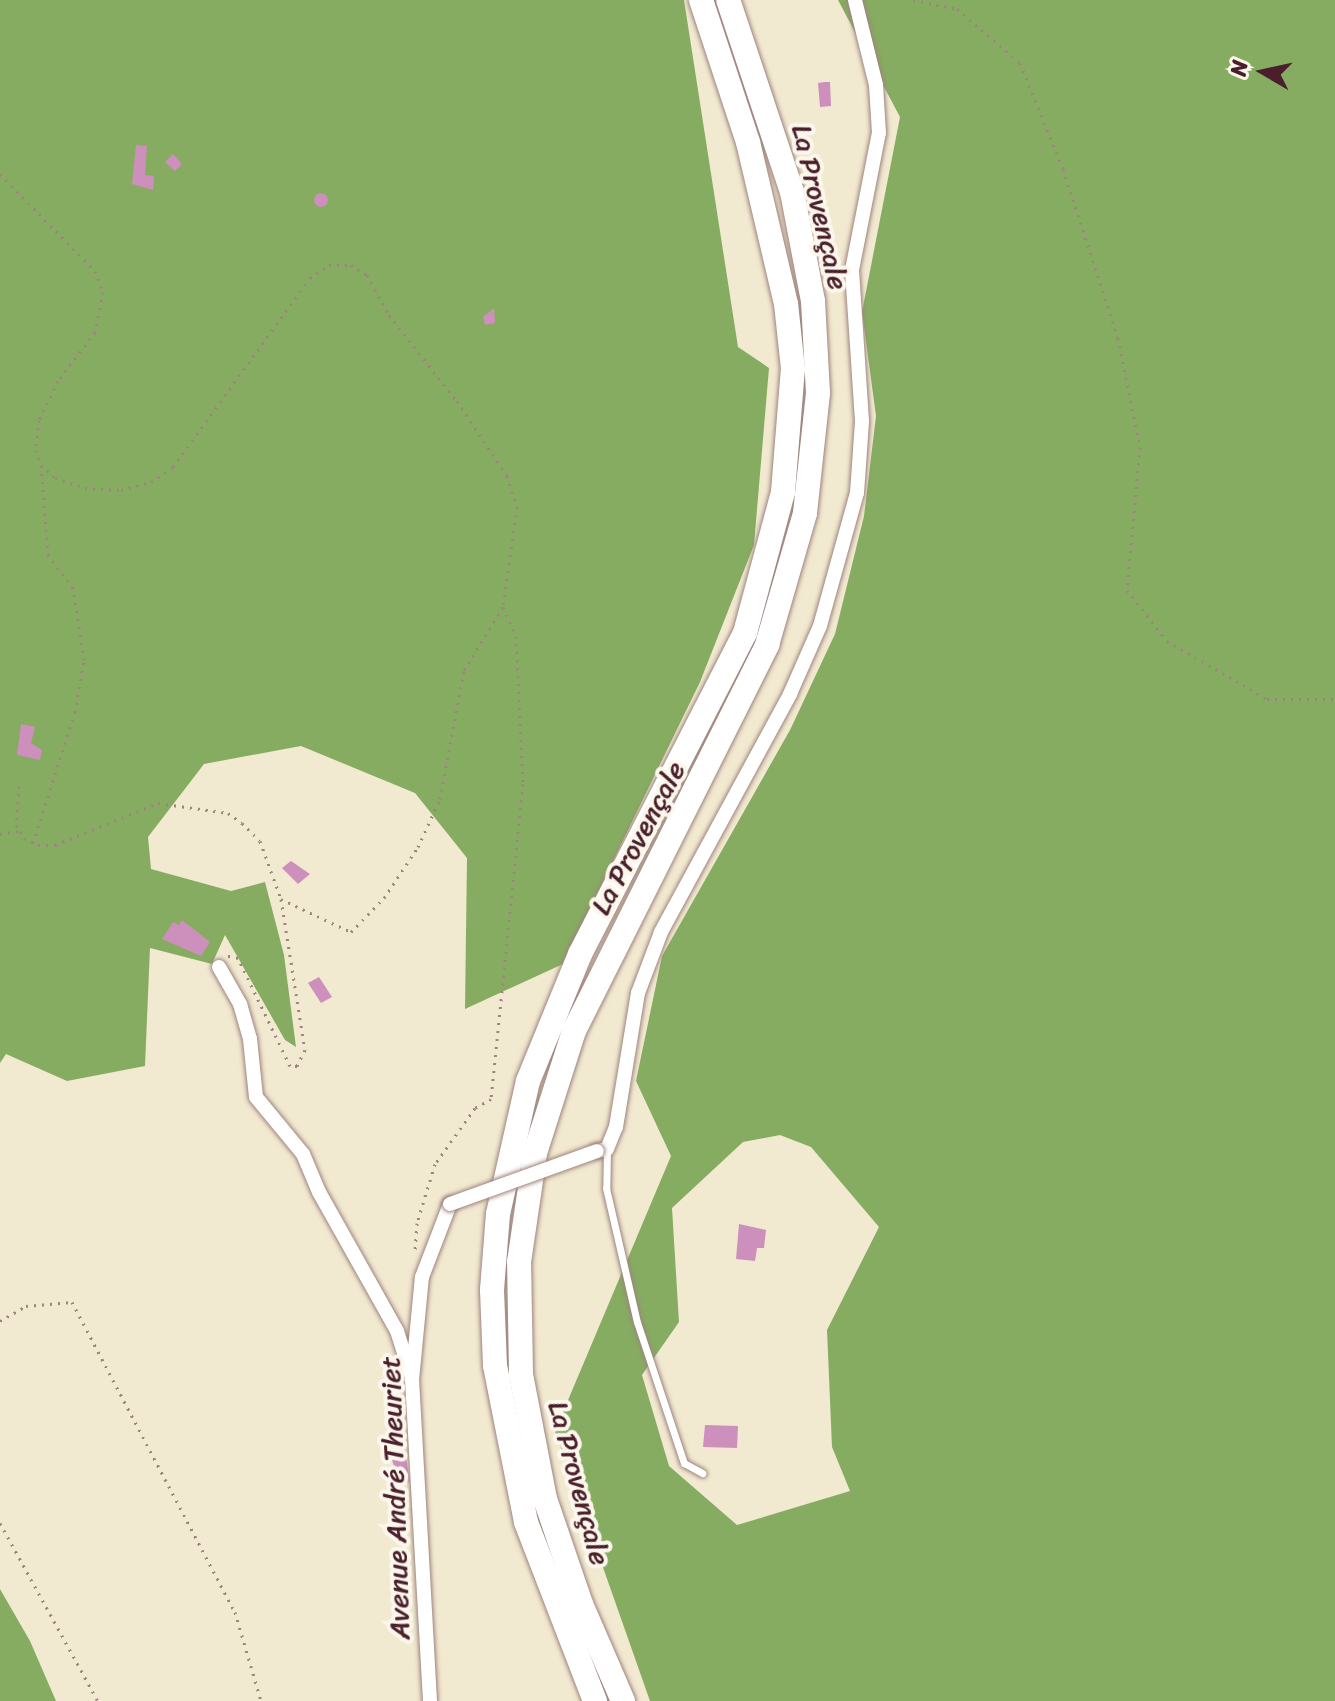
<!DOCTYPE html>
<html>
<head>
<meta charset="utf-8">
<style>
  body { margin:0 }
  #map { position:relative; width:1335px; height:1701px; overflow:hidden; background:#f2e9d1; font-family:Sriracha,sans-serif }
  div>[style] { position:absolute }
  .forest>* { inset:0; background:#86ac61 }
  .building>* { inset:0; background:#cd8fbb }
  .round { border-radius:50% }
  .path>* { height:3px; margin-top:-1.5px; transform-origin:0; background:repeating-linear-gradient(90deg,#9e847e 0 2px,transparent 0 8px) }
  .roads { filter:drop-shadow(0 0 2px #9e847e) drop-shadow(0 0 2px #9e847e) }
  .service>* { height:7px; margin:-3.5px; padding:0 3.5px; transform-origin:3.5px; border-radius:3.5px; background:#fff }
  .minor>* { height:14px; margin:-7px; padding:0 7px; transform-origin:7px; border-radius:7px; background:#fff }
  .motorway>* { height:24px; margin:-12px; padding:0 12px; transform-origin:12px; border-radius:12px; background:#fff }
  .bridges { filter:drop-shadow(0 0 2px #9e847e) drop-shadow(0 0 2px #9e847e) }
  .minor-bridge>* { height:14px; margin:-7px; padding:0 7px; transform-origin:7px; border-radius:7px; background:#fff }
  span { translate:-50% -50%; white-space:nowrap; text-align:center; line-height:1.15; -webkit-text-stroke:8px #fbf7ec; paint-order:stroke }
  .street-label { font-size:28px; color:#4a1f2b }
  .north { position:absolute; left:1223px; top:32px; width:80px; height:80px; -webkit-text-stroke:6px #fbf7ec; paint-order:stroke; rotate:279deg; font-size:22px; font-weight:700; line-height:32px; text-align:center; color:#4a1f2b }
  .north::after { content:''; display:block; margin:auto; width:28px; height:36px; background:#4a1f2b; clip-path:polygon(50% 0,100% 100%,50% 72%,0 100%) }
</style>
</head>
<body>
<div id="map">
  <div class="forest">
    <i style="clip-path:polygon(0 0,684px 0,738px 347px,769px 368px,754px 545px,700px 682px,563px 964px,465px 1009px,467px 858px,415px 793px,301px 746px,204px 764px,148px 837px,151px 869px,231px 891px,265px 882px,284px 955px,296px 1047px,285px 1040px,225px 935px,212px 964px,150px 948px,145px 1066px,67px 1081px,6px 1054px,0 1063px)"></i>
    <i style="clip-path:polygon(evenodd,838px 0,1335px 0,1335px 1701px,650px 1701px,555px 1431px,671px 1156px,636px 1081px,662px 956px,790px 730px,835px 634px,864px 516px,876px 416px,862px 312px,900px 117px,838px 0,780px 1135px,811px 1147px,879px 1227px,827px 1330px,832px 1447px,850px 1491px,737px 1525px,669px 1466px,642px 1375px,679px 1322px,672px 1208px,743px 1142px,780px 1135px)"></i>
    <i style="clip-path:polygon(0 1589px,30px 1641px,56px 1701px,0 1701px)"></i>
  </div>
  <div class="building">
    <i style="clip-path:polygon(825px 82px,830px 82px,831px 106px,820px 107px,818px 83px)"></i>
    <i style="clip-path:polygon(136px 145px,147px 146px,145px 175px,154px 176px,153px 190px,132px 184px)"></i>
    <i style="clip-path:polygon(173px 154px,182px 164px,175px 171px,165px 162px)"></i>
    <i class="round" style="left:314px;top:193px;width:14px;height:14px"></i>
    <i style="clip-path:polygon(494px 308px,495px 323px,485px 325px,483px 317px)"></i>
    <i style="clip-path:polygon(21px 724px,35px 727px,31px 743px,42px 750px,40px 760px,17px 755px)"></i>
    <i style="clip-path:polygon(291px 861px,310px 874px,298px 884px,282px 868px)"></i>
    <i style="clip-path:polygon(182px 920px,210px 942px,201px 956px,162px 939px,173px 922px,179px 925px)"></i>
    <i style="clip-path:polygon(319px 977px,332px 997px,321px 1003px,308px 983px)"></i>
    <i style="clip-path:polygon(739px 1224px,766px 1230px,764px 1248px,757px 1248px,755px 1261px,736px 1259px)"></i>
    <i style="clip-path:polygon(705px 1425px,738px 1426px,737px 1448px,703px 1447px)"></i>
    <i style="clip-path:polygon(405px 1452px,410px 1482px,400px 1484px,390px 1454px)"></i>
  </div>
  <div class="path">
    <i style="left:913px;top:0;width:45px;rotate:11.6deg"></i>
    <i style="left:957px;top:9px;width:83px;rotate:40.6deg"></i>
    <i style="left:1020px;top:63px;width:114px;rotate:67.9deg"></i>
    <i style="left:1063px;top:169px;width:178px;rotate:72deg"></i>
    <i style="left:1118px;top:338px;width:111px;rotate:78.6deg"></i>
    <i style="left:1140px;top:447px;width:144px;rotate:95.2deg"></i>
    <i style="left:1127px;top:590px;width:65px;rotate:51.9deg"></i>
    <i style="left:1167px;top:641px;width:116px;rotate:30.1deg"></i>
    <i style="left:1267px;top:699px;width:68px"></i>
    <i style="left:0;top:174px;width:136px;rotate:45.6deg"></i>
    <i style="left:95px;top:271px;width:22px;rotate:69deg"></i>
    <i style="left:103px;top:292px;width:41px;rotate:101.3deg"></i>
    <i style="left:95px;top:332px;width:61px;rotate:127.1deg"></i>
    <i style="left:58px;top:381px;width:43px;rotate:116deg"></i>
    <i style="left:39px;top:420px;width:30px;rotate:96deg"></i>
    <i style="left:36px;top:450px;width:16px;rotate:72deg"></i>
    <i style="left:19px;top:786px;width:39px;rotate:94deg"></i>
    <i style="left:16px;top:825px;width:15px;rotate:58deg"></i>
    <i style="left:24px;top:838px;width:16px;rotate:27deg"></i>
    <i style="left:38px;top:845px;width:17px"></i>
    <i style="left:55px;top:845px;width:111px;rotate:-22.2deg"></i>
    <i style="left:158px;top:803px;width:71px;rotate:8.1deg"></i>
    <i style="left:228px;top:813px;width:17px;rotate:36deg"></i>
    <i style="left:242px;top:823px;width:25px;rotate:45deg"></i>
    <i style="left:260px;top:841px;width:62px;rotate:70.1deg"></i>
    <i style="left:281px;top:899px;width:153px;rotate:81deg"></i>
    <i style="left:305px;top:1050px;width:18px;rotate:117deg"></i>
    <i style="left:297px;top:1066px;width:7px;rotate:180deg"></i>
    <i style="left:290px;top:1066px;width:120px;rotate:-115.7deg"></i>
    <i style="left:238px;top:958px;width:14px;rotate:-168deg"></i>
    <i style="left:0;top:834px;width:19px;rotate:-9deg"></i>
    <i style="left:33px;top:843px;width:138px;rotate:-72.2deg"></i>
    <i style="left:75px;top:712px;width:53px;rotate:-80.2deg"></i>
    <i style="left:84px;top:660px;width:73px;rotate:-98.7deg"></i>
    <i style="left:73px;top:588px;width:41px;rotate:-127.1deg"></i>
    <i style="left:48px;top:555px;width:90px;rotate:-94.4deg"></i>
    <i style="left:41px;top:465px;width:19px;rotate:43deg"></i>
    <i style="left:55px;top:478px;width:32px;rotate:18deg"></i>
    <i style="left:85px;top:488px;width:36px;rotate:3deg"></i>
    <i style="left:121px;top:490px;width:31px;rotate:-15deg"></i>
    <i style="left:151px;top:482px;width:27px;rotate:-34deg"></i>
    <i style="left:173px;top:467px;width:233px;rotate:-54.1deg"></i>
    <i style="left:310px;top:278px;width:23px;rotate:-34deg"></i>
    <i style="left:329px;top:265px;width:22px"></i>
    <i style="left:351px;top:265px;width:19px;rotate:32deg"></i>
    <i style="left:367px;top:275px;width:46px;rotate:61.2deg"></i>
    <i style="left:389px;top:315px;width:110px;rotate:51.7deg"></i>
    <i style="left:457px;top:401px;width:90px;rotate:56.3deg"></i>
    <i style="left:507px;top:476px;width:33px;rotate:72deg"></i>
    <i style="left:517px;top:507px;width:101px;rotate:98deg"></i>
    <i style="left:503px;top:607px;width:32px;rotate:66deg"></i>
    <i style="left:516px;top:636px;width:148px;rotate:87.3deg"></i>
    <i style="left:523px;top:784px;width:317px;rotate:95.8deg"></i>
    <i style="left:491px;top:1099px;width:18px;rotate:151deg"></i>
    <i style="left:475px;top:1108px;width:69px;rotate:125.5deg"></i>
    <i style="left:435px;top:1164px;width:62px;rotate:107deg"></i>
    <i style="left:417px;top:1223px;width:31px;rotate:94deg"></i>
    <i style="left:281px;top:899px;width:77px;rotate:25.2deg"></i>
    <i style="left:351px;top:932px;width:47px;rotate:-45.9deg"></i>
    <i style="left:384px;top:898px;width:61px;rotate:-56.3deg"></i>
    <i style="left:418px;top:847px;width:53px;rotate:-65.4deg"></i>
    <i style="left:440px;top:799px;width:131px;rotate:-79.5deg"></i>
    <i style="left:464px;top:670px;width:74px;rotate:-58.2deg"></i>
    <i style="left:0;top:1321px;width:30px;rotate:-30deg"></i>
    <i style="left:26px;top:1306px;width:46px;rotate:-5deg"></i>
    <i style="left:72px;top:1302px;width:350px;rotate:62.3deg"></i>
    <i style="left:235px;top:1612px;width:93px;rotate:73.7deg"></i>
    <i style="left:0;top:1523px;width:203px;rotate:61.2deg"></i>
  </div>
  <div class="roads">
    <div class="service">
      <i style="left:607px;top:1149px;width:39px;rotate:91deg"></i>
      <i style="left:606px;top:1188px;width:138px;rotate:77deg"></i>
      <i style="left:637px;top:1322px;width:149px;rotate:71.6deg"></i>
      <i style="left:684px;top:1463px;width:21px;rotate:29deg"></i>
    </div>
    <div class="minor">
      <i style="left:219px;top:967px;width:43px;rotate:60.4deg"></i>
      <i style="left:240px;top:1004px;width:36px;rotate:74deg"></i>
      <i style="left:250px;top:1039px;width:58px;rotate:84.1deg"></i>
      <i style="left:256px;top:1097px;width:74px;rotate:50.5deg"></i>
      <i style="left:303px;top:1154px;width:41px;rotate:67.2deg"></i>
      <i style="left:319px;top:1192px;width:159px;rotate:60.7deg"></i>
      <i style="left:397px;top:1331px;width:43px;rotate:72.4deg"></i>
      <i style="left:597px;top:1151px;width:10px;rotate:-11deg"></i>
      <i style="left:607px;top:1149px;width:24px;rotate:-68deg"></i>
      <i style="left:616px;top:1127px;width:136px;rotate:-80.7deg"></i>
      <i style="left:638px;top:993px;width:65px;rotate:-69.3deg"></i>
      <i style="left:661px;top:932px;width:271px;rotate:-61.5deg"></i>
      <i style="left:790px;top:694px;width:74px;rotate:-66.2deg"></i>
      <i style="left:820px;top:626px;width:138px;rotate:-74.5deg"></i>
      <i style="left:857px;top:493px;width:72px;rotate:-86deg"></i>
      <i style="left:862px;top:421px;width:151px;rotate:-93.8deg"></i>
      <i style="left:852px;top:270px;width:140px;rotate:-78.9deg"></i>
      <i style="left:879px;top:133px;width:48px;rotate:-93.6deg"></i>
      <i style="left:876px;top:85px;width:88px;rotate:-103.9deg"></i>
      <i style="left:430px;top:1701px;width:322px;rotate:-93.2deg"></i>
      <i style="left:412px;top:1380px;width:103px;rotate:-84.5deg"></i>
      <i style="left:422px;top:1277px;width:78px;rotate:-69deg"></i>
    </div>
    <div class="motorway">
      <i style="left:595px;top:1701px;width:192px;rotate:-111.1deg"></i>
      <i style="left:526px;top:1522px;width:160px;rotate:-101.2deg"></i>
      <i style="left:495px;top:1365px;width:75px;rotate:-92.3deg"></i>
      <i style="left:492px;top:1290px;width:76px;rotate:-85.5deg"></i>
      <i style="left:498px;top:1214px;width:136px;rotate:-77.3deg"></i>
      <i style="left:528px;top:1081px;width:137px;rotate:-67.7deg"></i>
      <i style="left:580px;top:954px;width:361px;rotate:-62.8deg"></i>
      <i style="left:745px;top:633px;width:146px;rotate:-74.9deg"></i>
      <i style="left:783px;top:492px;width:123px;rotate:-85.4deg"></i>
      <i style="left:793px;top:369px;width:65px;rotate:-96.1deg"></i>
      <i style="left:786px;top:304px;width:166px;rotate:-103.2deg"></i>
      <i style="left:748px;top:142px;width:150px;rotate:-108.3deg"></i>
      <i style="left:623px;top:1701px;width:106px;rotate:-113.4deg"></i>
      <i style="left:581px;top:1604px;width:111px;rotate:-108.9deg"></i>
      <i style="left:545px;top:1499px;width:127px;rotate:-100.9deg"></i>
      <i style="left:521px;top:1374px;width:112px;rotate:-91deg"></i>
      <i style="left:519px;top:1262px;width:110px;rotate:-81.6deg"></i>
      <i style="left:535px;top:1153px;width:128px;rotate:-72.3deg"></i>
      <i style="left:574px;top:1031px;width:432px;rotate:-63.4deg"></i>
      <i style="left:767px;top:645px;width:137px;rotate:-73.9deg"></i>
      <i style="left:805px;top:513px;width:121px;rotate:-83.8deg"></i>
      <i style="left:818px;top:393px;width:92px;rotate:-93.1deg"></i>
      <i style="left:813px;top:301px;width:111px;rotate:-100.9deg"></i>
      <i style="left:792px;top:192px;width:202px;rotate:-108.4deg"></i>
    </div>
  </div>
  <div class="bridges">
    <div class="minor-bridge">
      <i style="left:450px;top:1204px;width:156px;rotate:-19.8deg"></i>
    </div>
  </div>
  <div class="street-label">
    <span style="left:820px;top:207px;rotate:77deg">La Provençale</span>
    <span style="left:638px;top:838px;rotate:-62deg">La Provençale</span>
    <span style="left:579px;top:1483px;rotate:75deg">La Provençale</span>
    <span style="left:395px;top:1498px;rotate:-92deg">Avenue André Theuriet</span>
  </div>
  <div class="north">N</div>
</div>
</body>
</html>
